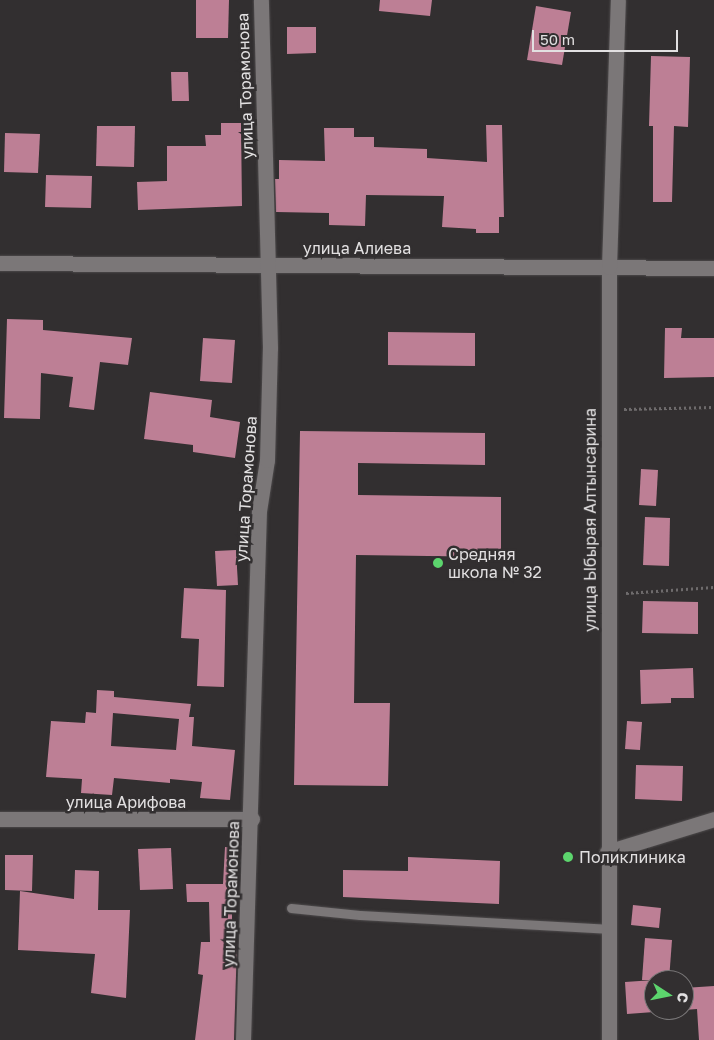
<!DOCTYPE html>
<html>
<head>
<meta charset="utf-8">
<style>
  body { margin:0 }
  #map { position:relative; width:714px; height:1040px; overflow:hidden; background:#322f30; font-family:"Golos Text",sans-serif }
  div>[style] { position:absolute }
  .building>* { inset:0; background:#bd7f95 }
  .path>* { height:3px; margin-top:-1.5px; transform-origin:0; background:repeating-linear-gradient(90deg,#6e6b6c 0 2.5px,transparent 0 5px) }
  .roads { filter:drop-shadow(0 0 1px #4e4b4c) drop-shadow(0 0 1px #4e4b4c) }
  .service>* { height:9px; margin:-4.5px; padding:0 4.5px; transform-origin:4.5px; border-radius:4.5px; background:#7b7778 }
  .minor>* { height:15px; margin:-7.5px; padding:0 7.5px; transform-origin:7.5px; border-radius:7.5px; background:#7b7778 }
  .dots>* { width:14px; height:14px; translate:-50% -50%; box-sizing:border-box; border:2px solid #322f30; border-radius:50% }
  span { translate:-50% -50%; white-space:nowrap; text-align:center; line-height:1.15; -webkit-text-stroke:5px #322f30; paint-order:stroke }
  .street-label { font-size:16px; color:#e2e0e1 }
  .poi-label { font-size:16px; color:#e2e0e1 }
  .left { translate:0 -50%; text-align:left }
  .north { position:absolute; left:644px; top:970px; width:50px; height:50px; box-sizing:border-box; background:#322f30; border:1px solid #787677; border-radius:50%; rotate:101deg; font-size:14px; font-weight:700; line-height:20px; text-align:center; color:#e2e0e1 }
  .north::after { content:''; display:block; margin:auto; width:18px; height:22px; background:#5cd56d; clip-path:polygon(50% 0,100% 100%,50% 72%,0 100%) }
  .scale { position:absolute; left:532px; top:30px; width:146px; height:22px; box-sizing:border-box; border:2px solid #e2e0e1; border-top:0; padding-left:6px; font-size:15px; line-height:18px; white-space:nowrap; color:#e2e0e1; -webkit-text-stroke:4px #322f30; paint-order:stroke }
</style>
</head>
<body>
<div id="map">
  <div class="building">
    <i style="clip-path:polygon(196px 0,229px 0,228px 38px,196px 38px)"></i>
    <i style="clip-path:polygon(380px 0,432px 0,430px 16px,379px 11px)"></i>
    <i style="clip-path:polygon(536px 6px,571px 12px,562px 65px,527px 60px)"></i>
    <i style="clip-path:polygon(287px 27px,316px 27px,316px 53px,287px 54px)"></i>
    <i style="clip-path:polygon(651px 56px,690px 57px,688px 127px,674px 126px,672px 202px,653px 202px,653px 126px,649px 126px)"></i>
    <i style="clip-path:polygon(171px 72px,188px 72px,189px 101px,172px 101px)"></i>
    <i style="clip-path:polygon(221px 123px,241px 123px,242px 206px,138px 210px,137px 182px,167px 181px,167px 146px,206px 146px,205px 135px,221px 135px)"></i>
    <i style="clip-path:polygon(486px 125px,502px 125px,504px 217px,499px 217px,499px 233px,476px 233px,476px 229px,442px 227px,444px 196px,366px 195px,365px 226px,329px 225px,329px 213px,276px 212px,275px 179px,279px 179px,279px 160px,325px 161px,324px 128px,354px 128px,354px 137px,374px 137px,374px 147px,427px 149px,427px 158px,487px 162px)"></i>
    <i style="clip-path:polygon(97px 126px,135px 126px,134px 167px,96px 166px)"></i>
    <i style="clip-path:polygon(5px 133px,40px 134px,38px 173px,4px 172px)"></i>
    <i style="clip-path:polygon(46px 175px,92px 176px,91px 208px,45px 207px)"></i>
    <i style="clip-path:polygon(7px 319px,43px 320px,43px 330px,132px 338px,128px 365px,100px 362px,94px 410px,69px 407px,73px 377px,41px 373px,40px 419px,4px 418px)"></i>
    <i style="clip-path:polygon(665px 328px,682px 328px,681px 338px,714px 338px,714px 377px,664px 378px)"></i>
    <i style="clip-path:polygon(388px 332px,475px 333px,475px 366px,388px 365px)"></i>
    <i style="clip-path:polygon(203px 338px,235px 340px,232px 383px,200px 381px)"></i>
    <i style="clip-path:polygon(150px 392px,212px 400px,210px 417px,240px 422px,235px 458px,193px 452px,193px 445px,144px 439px)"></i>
    <i style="clip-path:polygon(300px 431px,485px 433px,485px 465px,358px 463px,358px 495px,501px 497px,501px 557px,356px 555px,354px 703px,390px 703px,388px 786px,294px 785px)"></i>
    <i style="clip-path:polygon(641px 469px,658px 470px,656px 506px,639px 505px)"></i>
    <i style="clip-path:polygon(645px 517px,670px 518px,669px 566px,643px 565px)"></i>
    <i style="clip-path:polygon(236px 550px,238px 585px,217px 586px,215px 551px)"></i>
    <i style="clip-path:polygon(184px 588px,226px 590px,224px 687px,197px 686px,199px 639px,181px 638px)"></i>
    <i style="clip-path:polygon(643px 601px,698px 602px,698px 634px,642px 633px)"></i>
    <i style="clip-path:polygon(693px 668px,694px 698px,671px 698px,671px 703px,641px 704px,640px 670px)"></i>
    <i style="clip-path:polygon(evenodd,97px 690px,114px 691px,114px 697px,191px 704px,189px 717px,194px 717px,192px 746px,235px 750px,230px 800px,200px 798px,202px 782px,170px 779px,170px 783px,114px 778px,112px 795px,81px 793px,82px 779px,46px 777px,51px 721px,85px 723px,86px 712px,96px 713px,97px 690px,113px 713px,179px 719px,176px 750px,111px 746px,113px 713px)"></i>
    <i style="clip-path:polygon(627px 721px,642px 722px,640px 750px,625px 749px)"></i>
    <i style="clip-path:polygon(636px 765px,683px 766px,682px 801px,635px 799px)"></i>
    <i style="clip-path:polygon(225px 847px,239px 848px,238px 889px,232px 888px,232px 944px,237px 944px,234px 1040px,195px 1040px,203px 975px,198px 974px,201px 942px,210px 942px,209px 902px,187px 902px,186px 884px,223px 884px)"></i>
    <i style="clip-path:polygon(171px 848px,173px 889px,140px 890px,138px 849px)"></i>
    <i style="clip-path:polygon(5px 855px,33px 855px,32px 891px,5px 890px)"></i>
    <i style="clip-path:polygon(408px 857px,500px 861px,499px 904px,343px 897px,343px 870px,408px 871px)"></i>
    <i style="clip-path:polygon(75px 870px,99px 871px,98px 910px,130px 910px,126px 998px,91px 993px,95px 954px,18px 950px,20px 891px,74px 899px)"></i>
    <i style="clip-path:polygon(633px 905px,661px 908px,659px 928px,631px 925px)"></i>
    <i style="clip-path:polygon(645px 938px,672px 940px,669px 980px,642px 980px)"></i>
    <i style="clip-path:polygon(654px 980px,654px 1012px,627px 1014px,625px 982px)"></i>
    <i style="clip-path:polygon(714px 986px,714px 1040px,699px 1040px,697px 1009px,684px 1010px,684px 988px)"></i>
  </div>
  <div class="path">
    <i style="left:624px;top:409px;width:90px;rotate:-1.3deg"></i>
    <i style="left:626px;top:593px;width:88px;rotate:-3.9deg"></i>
  </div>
  <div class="roads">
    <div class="service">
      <i style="left:291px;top:908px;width:69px;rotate:5.8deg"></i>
      <i style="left:360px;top:915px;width:247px;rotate:3.2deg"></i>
    </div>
    <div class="minor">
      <i style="left:0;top:263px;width:714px;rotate:0.4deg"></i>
      <i style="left:0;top:819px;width:252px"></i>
      <i style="left:607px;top:852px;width:112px;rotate:-17.1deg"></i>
      <i style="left:243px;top:1040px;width:529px;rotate:-88.27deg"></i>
      <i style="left:259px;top:511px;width:52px;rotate:-81.1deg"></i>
      <i style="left:267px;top:460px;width:112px;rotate:-88.5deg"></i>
      <i style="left:270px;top:348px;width:348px;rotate:-91.5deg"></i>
      <i style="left:609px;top:1040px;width:773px;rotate:-90deg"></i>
      <i style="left:609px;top:267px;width:267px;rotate:-88.1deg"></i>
    </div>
  </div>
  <div class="dots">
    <i style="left:438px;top:563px;background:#5cd56d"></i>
    <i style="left:568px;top:857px;background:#5cd56d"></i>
  </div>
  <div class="street-label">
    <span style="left:245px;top:86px;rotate:-92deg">улица Торамонова</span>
    <span style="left:357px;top:248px">улица Алиева</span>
    <span style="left:246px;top:489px;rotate:-86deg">улица Торамонова</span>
    <span style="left:590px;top:520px;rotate:-90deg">улица Ыбырая Алтынсарина</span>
    <span style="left:126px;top:802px">улица Арифова</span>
    <span style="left:231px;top:894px;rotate:-88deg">улица Торамонова</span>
  </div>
  <div class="poi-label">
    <span class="left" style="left:448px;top:563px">Средняя<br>школа № 32</span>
    <span class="left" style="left:579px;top:857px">Поликлиника</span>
  </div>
  <div class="north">С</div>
  <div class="scale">50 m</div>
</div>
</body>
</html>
